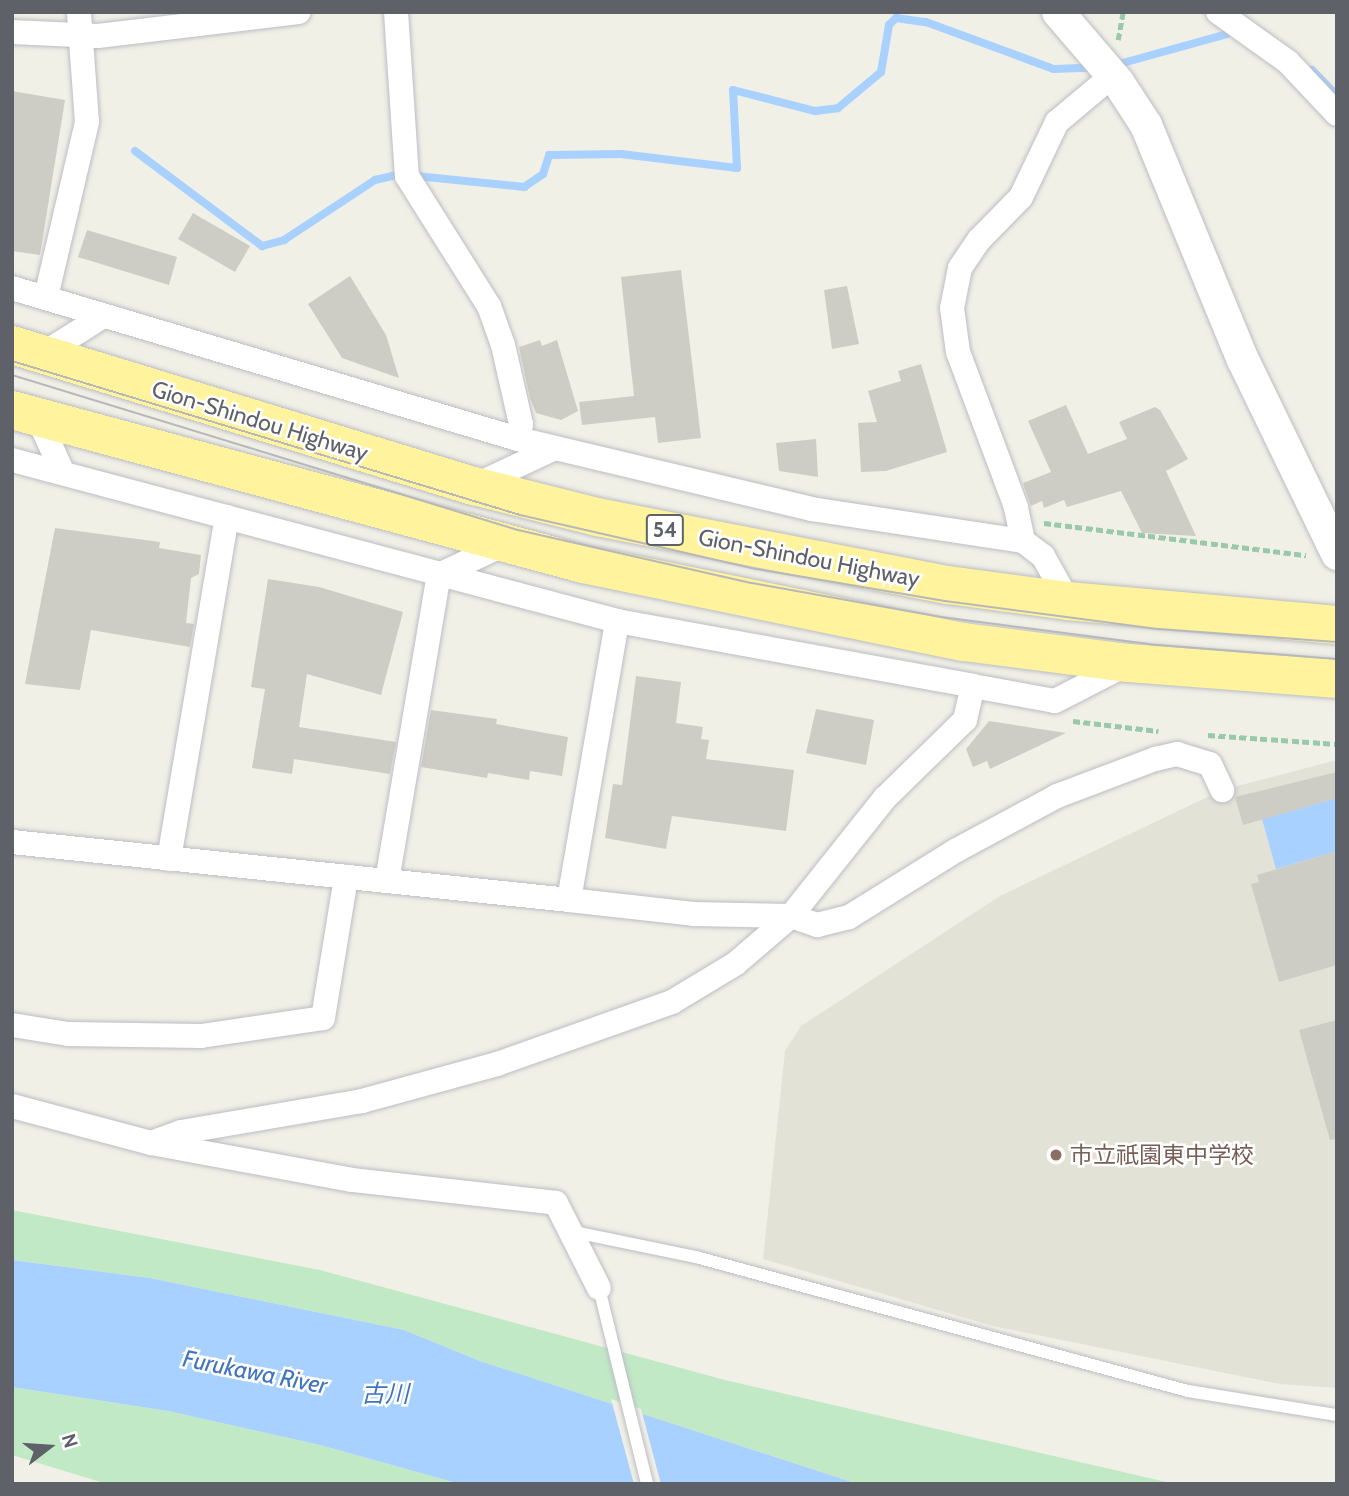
<!DOCTYPE html>
<html>
<head>
<meta charset="utf-8">
<style>
  body { margin:0 }
  #map { position:relative; width:1349px; height:1496px; overflow:hidden; background:#f1f0e7; font-family:Cabin,"Noto Sans JP",sans-serif }
  div>[style] { position:absolute }
  .education>* { inset:0; background:#e3e2d7 }
  .green>* { inset:0; background:#c2e9c6 }
  .water>* { inset:0; background:#a8d1ff }
  .pier>* { inset:0; background:#f1f0e7 }
  .stream>* { height:8px; margin:-4px; padding:0 4px; transform-origin:4px; border-radius:4px; background:#a8d1ff }
  .building>* { inset:0; background:#cecdc5 }
  .path>* { height:4.5px; margin-top:-2.25px; transform-origin:0; background:repeating-linear-gradient(90deg,#99c8ab 0 7px,transparent 0 10.5px) }
  .roads { filter:drop-shadow(0 0 2px #bbbdc3) drop-shadow(0 0 2px #bbbdc3) }
  .service>* { height:12px; margin:-6px; padding:0 6px; transform-origin:6px; border-radius:6px; background:#fff }
  .minor>* { height:24px; margin:-12px; padding:0 12px; transform-origin:12px; border-radius:12px; background:#fff }
  .tertiary>* { height:32px; margin:-16px; padding:0 16px; transform-origin:16px; border-radius:16px; background:#fff }
  .trunk>* { height:38px; margin:-19px; padding:0 19px; transform-origin:19px; border-radius:19px; background:#fff39e }
  .tram>* { height:2px; margin:-1px; padding:0 1px; transform-origin:1px; border-radius:1px; background:#b7b8b9 }
  .dots>* { width:19px; height:19px; translate:-50% -50%; box-sizing:border-box; border:4px solid #fff; border-radius:50% }
  span { translate:-50% -50%; white-space:nowrap; text-align:center; line-height:1.15; -webkit-text-stroke:5px #fff; paint-order:stroke }
  .shield-label span { padding:2px 5px; background:#fff; border:2px solid; border-radius:5px; -webkit-text-stroke-width:0 }
  .shield-label { font-size:21px; color:#5e6168; font-weight:700 }
  .street-label { font-size:23px; color:#5e6168 }
  .education-label { font-size:23px; color:#785e54 }
  .left { translate:0 -50%; text-align:left }
  .water-label { font-size:24px; color:#4074c2; font-style:italic }
  .frame { position:absolute; inset:0; border:14px solid #5e6168; pointer-events:none }
  .north { position:absolute; left:14px; top:1412px; width:70px; height:70px; -webkit-text-stroke:5px #fff; paint-order:stroke; rotate:73deg; font-size:19px; font-weight:700; line-height:28px; text-align:center; color:#5e6168 }
  .north::after { content:''; display:block; margin:auto; width:24px; height:32px; background:#5e6168; clip-path:polygon(50% 0,100% 100%,50% 72%,0 100%) }
</style>
</head>
<body>
<div id="map">
  <div class="education">
    <i style="clip-path:polygon(1337px 760px,1337px 1388px,1280px 1384px,993px 1326px,763px 1259px,785px 1051px,801px 1026px,1000px 896px,1222px 790px)"></i>
  </div>
  <div class="green">
    <i style="clip-path:polygon(12px 1210px,320px 1270px,725px 1380px,1175px 1484px,858px 1484px,480px 1361px,404px 1330px,150px 1278px,12px 1260px)"></i>
    <i style="clip-path:polygon(12px 1387px,168px 1411px,320px 1445px,460px 1484px,107px 1484px,12px 1455px)"></i>
  </div>
  <div class="water">
    <i style="clip-path:polygon(1337px 798px,1337px 851px,1276px 869px,1262px 819px)"></i>
    <i style="clip-path:polygon(12px 1260px,150px 1278px,404px 1330px,480px 1361px,858px 1484px,460px 1484px,320px 1445px,168px 1411px,12px 1387px)"></i>
  </div>
  <div class="pier">
    <i style="clip-path:polygon(611px 1399px,641px 1409px,661px 1484px,634px 1484px)"></i>
  </div>
  <div class="stream">
    <i style="left:1119px;top:64px;width:112px;rotate:-15.5deg"></i>
    <i style="left:1312px;top:70px;width:36px;rotate:46deg"></i>
    <i style="left:135px;top:151px;width:159px;rotate:36.8deg"></i>
    <i style="left:262px;top:246px;width:23px;rotate:-15deg"></i>
    <i style="left:284px;top:240px;width:109px;rotate:-33.4deg"></i>
    <i style="left:375px;top:180px;width:27px;rotate:-13deg"></i>
    <i style="left:416px;top:176px;width:109px;rotate:5.8deg"></i>
    <i style="left:524px;top:187px;width:23px;rotate:-34deg"></i>
    <i style="left:543px;top:174px;width:20px;rotate:-72deg"></i>
    <i style="left:549px;top:155px;width:72px;rotate:-0.8deg"></i>
    <i style="left:621px;top:154px;width:117px;rotate:6.9deg"></i>
    <i style="left:737px;top:168px;width:78px;rotate:-92.9deg"></i>
    <i style="left:733px;top:90px;width:85px;rotate:14.4deg"></i>
    <i style="left:815px;top:111px;width:23px;rotate:-7deg"></i>
    <i style="left:838px;top:108px;width:56px;rotate:-39.9deg"></i>
    <i style="left:881px;top:72px;width:48px;rotate:-80.3deg"></i>
    <i style="left:889px;top:25px;width:10px;rotate:-45deg"></i>
    <i style="left:896px;top:18px;width:30px;rotate:8deg"></i>
    <i style="left:926px;top:22px;width:136px;rotate:20.2deg"></i>
    <i style="left:1054px;top:69px;width:34px;rotate:-2deg"></i>
  </div>
  <div class="building">
    <i style="clip-path:polygon(12px 91px,65px 100px,40px 255px,12px 251px)"></i>
    <i style="clip-path:polygon(193px 213px,250px 246px,235px 272px,178px 239px)"></i>
    <i style="clip-path:polygon(87px 230px,177px 257px,169px 285px,78px 257px)"></i>
    <i style="clip-path:polygon(681px 270px,701px 438px,658px 443px,655px 417px,582px 425px,579px 402px,634px 396px,621px 277px)"></i>
    <i style="clip-path:polygon(350px 276px,386px 335px,399px 378px,342px 358px,308px 304px)"></i>
    <i style="clip-path:polygon(847px 286px,859px 344px,832px 349px,824px 290px)"></i>
    <i style="clip-path:polygon(540px 340px,542px 346px,557px 340px,578px 411px,561px 420px,536px 413px,530px 398px,519px 347px)"></i>
    <i style="clip-path:polygon(921px 364px,947px 452px,886px 471px,861px 472px,858px 423px,877px 422px,868px 391px,901px 381px,898px 371px)"></i>
    <i style="clip-path:polygon(1066px 405px,1088px 454px,1127px 439px,1119px 422px,1155px 407px,1160px 410px,1188px 459px,1166px 471px,1196px 536px,1142px 533px,1121px 491px,1067px 507px,1064px 500px,1044px 508px,1042px 501px,1031px 506px,1023px 483px,1051px 472px,1028px 421px)"></i>
    <i style="clip-path:polygon(816px 439px,818px 477px,779px 471px,776px 443px)"></i>
    <i style="clip-path:polygon(55px 528px,160px 542px,159px 548px,201px 555px,199px 574px,191px 578px,186px 623px,194px 624px,190px 647px,91px 630px,80px 690px,25px 684px)"></i>
    <i style="clip-path:polygon(268px 579px,319px 587px,403px 612px,381px 695px,307px 674px,299px 727px,396px 742px,390px 774px,294px 759px,292px 774px,252px 768px,265px 689px,251px 687px)"></i>
    <i style="clip-path:polygon(636px 676px,681px 682px,676px 723px,703px 727px,701px 739px,709px 740px,706px 759px,794px 770px,786px 831px,672px 816px,666px 849px,605px 838px,613px 784px,622px 785px)"></i>
    <i style="clip-path:polygon(816px 709px,874px 720px,866px 765px,806px 753px)"></i>
    <i style="clip-path:polygon(431px 710px,497px 719px,496px 724px,568px 737px,562px 776px,530px 771px,529px 780px,488px 773px,487px 778px,421px 767px)"></i>
    <i style="clip-path:polygon(989px 721px,1066px 733px,990px 769px,987px 761px,973px 767px,966px 749px)"></i>
    <i style="clip-path:polygon(1337px 772px,1337px 798px,1243px 825px,1235px 797px)"></i>
    <i style="clip-path:polygon(1337px 851px,1337px 965px,1279px 982px,1251px 884px,1259px 882px,1257px 875px)"></i>
    <i style="clip-path:polygon(1337px 1020px,1337px 1139px,1330px 1140px,1299px 1030px)"></i>
  </div>
  <div class="path">
    <i style="left:1118px;top:40px;width:28px;rotate:-80deg"></i>
    <i style="left:1044px;top:523px;width:264px;rotate:7deg"></i>
    <i style="left:1073px;top:721px;width:86px;rotate:6.7deg"></i>
    <i style="left:1208px;top:735px;width:129px;rotate:4deg"></i>
  </div>
  <div class="roads">
    <div class="service">
      <i style="left:570px;top:1231px;width:129px;rotate:11.7deg"></i>
      <i style="left:696px;top:1257px;width:510px;rotate:15.24deg"></i>
      <i style="left:1188px;top:1391px;width:151px;rotate:9.2deg"></i>
      <i style="left:599px;top:1288px;width:202px;rotate:76.2deg"></i>
    </div>
    <div class="minor">
      <i style="left:396px;top:12px;width:164px;rotate:86.2deg"></i>
      <i style="left:407px;top:176px;width:154px;rotate:57.8deg"></i>
      <i style="left:489px;top:306px;width:41px;rotate:70.3deg"></i>
      <i style="left:503px;top:345px;width:81px;rotate:77.2deg"></i>
      <i style="left:521px;top:424px;width:15px;rotate:101deg"></i>
      <i style="left:1218px;top:12px;width:86px;rotate:35.5deg"></i>
      <i style="left:1288px;top:62px;width:71px;rotate:46.7deg"></i>
      <i style="left:12px;top:32px;width:86px;rotate:2.7deg"></i>
      <i style="left:98px;top:36px;width:202px;rotate:-6.8deg"></i>
      <i style="left:12px;top:288px;width:528px;rotate:16.62deg"></i>
      <i style="left:518px;top:439px;width:301px;rotate:13.4deg"></i>
      <i style="left:811px;top:509px;width:214px;rotate:8.6deg"></i>
      <i style="left:1023px;top:541px;width:25px;rotate:37deg"></i>
      <i style="left:1043px;top:556px;width:51px;rotate:60.9deg"></i>
      <i style="left:46px;top:297px;width:180px;rotate:-76.8deg"></i>
      <i style="left:87px;top:122px;width:110px;rotate:-94.2deg"></i>
      <i style="left:43px;top:354px;width:71px;rotate:-32.3deg"></i>
      <i style="left:38px;top:418px;width:60px;rotate:65.6deg"></i>
      <i style="left:12px;top:460px;width:626px;rotate:14.9deg"></i>
      <i style="left:617px;top:621px;width:362px;rotate:10.3deg"></i>
      <i style="left:973px;top:686px;width:83px;rotate:10.4deg"></i>
      <i style="left:1055px;top:701px;width:83px;rotate:-27.2deg"></i>
      <i style="left:474px;top:486px;width:89px;rotate:-25.1deg"></i>
      <i style="left:1023px;top:541px;width:35px;rotate:-102deg"></i>
      <i style="left:1016px;top:507px;width:165px;rotate:-110.5deg"></i>
      <i style="left:958px;top:352px;width:44px;rotate:-97.8deg"></i>
      <i style="left:952px;top:308px;width:41px;rotate:-78.7deg"></i>
      <i style="left:960px;top:268px;width:34px;rotate:-56deg"></i>
      <i style="left:979px;top:240px;width:60px;rotate:-45.7deg"></i>
      <i style="left:1021px;top:197px;width:83px;rotate:-64.4deg"></i>
      <i style="left:1057px;top:122px;width:73px;rotate:-40deg"></i>
      <i style="left:12px;top:842px;width:560px;rotate:5.94deg"></i>
      <i style="left:569px;top:900px;width:283px;rotate:-80.2deg"></i>
      <i style="left:169px;top:859px;width:347px;rotate:-80.4deg"></i>
      <i style="left:387px;top:881px;width:310px;rotate:-80.4deg"></i>
      <i style="left:439px;top:575px;width:75px;rotate:-25.2deg"></i>
      <i style="left:569px;top:900px;width:125px;rotate:6.4deg"></i>
      <i style="left:693px;top:914px;width:98px;rotate:1.2deg"></i>
      <i style="left:791px;top:916px;width:151px;rotate:-51.5deg"></i>
      <i style="left:885px;top:798px;width:112px;rotate:-44.3deg"></i>
      <i style="left:965px;top:720px;width:35px;rotate:-77deg"></i>
      <i style="left:12px;top:1025px;width:57px;rotate:9.1deg"></i>
      <i style="left:68px;top:1034px;width:133px;rotate:0.9deg"></i>
      <i style="left:201px;top:1036px;width:123px;rotate:-8.4deg"></i>
      <i style="left:323px;top:1018px;width:143px;rotate:-80.7deg"></i>
      <i style="left:12px;top:1106px;width:144px;rotate:14.9deg"></i>
      <i style="left:151px;top:1143px;width:204px;rotate:10.4deg"></i>
      <i style="left:352px;top:1180px;width:205px;rotate:6.4deg"></i>
      <i style="left:556px;top:1203px;width:95px;rotate:63.2deg"></i>
      <i style="left:151px;top:1143px;width:32px;rotate:-20deg"></i>
      <i style="left:181px;top:1132px;width:184px;rotate:-9.7deg"></i>
      <i style="left:362px;top:1101px;width:140px;rotate:-15.3deg"></i>
      <i style="left:497px;top:1064px;width:186px;rotate:-19.5deg"></i>
      <i style="left:672px;top:1002px;width:74px;rotate:-31.1deg"></i>
      <i style="left:735px;top:964px;width:74px;rotate:-40.6deg"></i>
      <i style="left:791px;top:916px;width:28px;rotate:19deg"></i>
      <i style="left:817px;top:925px;width:33px;rotate:-14deg"></i>
      <i style="left:849px;top:917px;width:125px;rotate:-31.9deg"></i>
      <i style="left:955px;top:851px;width:116px;rotate:-28.3deg"></i>
      <i style="left:1057px;top:796px;width:105px;rotate:-20.7deg"></i>
      <i style="left:1155px;top:759px;width:23px;rotate:-13deg"></i>
      <i style="left:1177px;top:754px;width:34px;rotate:17deg"></i>
      <i style="left:1210px;top:764px;width:29px;rotate:65deg"></i>
    </div>
    <div class="tertiary">
      <i style="left:1058px;top:12px;width:92px;rotate:49.4deg"></i>
      <i style="left:1118px;top:82px;width:51px;rotate:56.9deg"></i>
      <i style="left:1146px;top:125px;width:254px;rotate:67.6deg"></i>
      <i style="left:1243px;top:360px;width:216px;rotate:64.1deg"></i>
    </div>
    <div class="trunk">
      <i style="left:12px;top:345px;width:483px;rotate:17deg"></i>
      <i style="left:474px;top:486px;width:127px;rotate:14.1deg"></i>
      <i style="left:597px;top:517px;width:358px;rotate:11deg"></i>
      <i style="left:948px;top:585px;width:121px;rotate:7.6deg"></i>
      <i style="left:1068px;top:601px;width:270px;rotate:5.1deg"></i>
      <i style="left:12px;top:410px;width:591px;rotate:15.09deg"></i>
      <i style="left:583px;top:564px;width:389px;rotate:11.6deg"></i>
      <i style="left:964px;top:642px;width:166px;rotate:7.3deg"></i>
      <i style="left:1129px;top:663px;width:209px;rotate:4.4deg"></i>
    </div>
  </div>
  <div class="tram">
    <i style="left:12px;top:361px;width:531px;rotate:16.86deg"></i>
    <i style="left:520px;top:515px;width:242px;rotate:12.9deg"></i>
    <i style="left:756px;top:569px;width:192px;rotate:9.6deg"></i>
    <i style="left:945px;top:601px;width:216px;rotate:7.5deg"></i>
    <i style="left:1159px;top:629px;width:178px;rotate:4.2deg"></i>
    <i style="left:12px;top:375px;width:529px;rotate:17.03deg"></i>
    <i style="left:518px;top:530px;width:240px;rotate:12.8deg"></i>
    <i style="left:752px;top:583px;width:192px;rotate:10.2deg"></i>
    <i style="left:941px;top:617px;width:219px;rotate:7.4deg"></i>
    <i style="left:1158px;top:645px;width:180px;rotate:4.5deg"></i>
  </div>
  <div class="dots">
    <i style="left:1056px;top:1155px;background:#8d6e63"></i>
  </div>
  <div class="shield-label">
    <span style="left:665px;top:530px">54</span>
  </div>
  <div class="street-label">
    <span style="left:260px;top:421px;rotate:17deg">Gion-Shindou Highway</span>
    <span style="left:809px;top:558px;rotate:11deg">Gion-Shindou Highway</span>
  </div>
  <div class="education-label">
    <span class="left" style="left:1070px;top:1155px">市立祇園東中学校</span>
  </div>
  <div class="water-label">
    <span style="left:255px;top:1372px;rotate:11deg">Furukawa River</span>
    <span style="left:385px;top:1394px">古川</span>
  </div>
  <div class="frame"></div>
  <div class="north">N</div>
</div>
</body>
</html>
